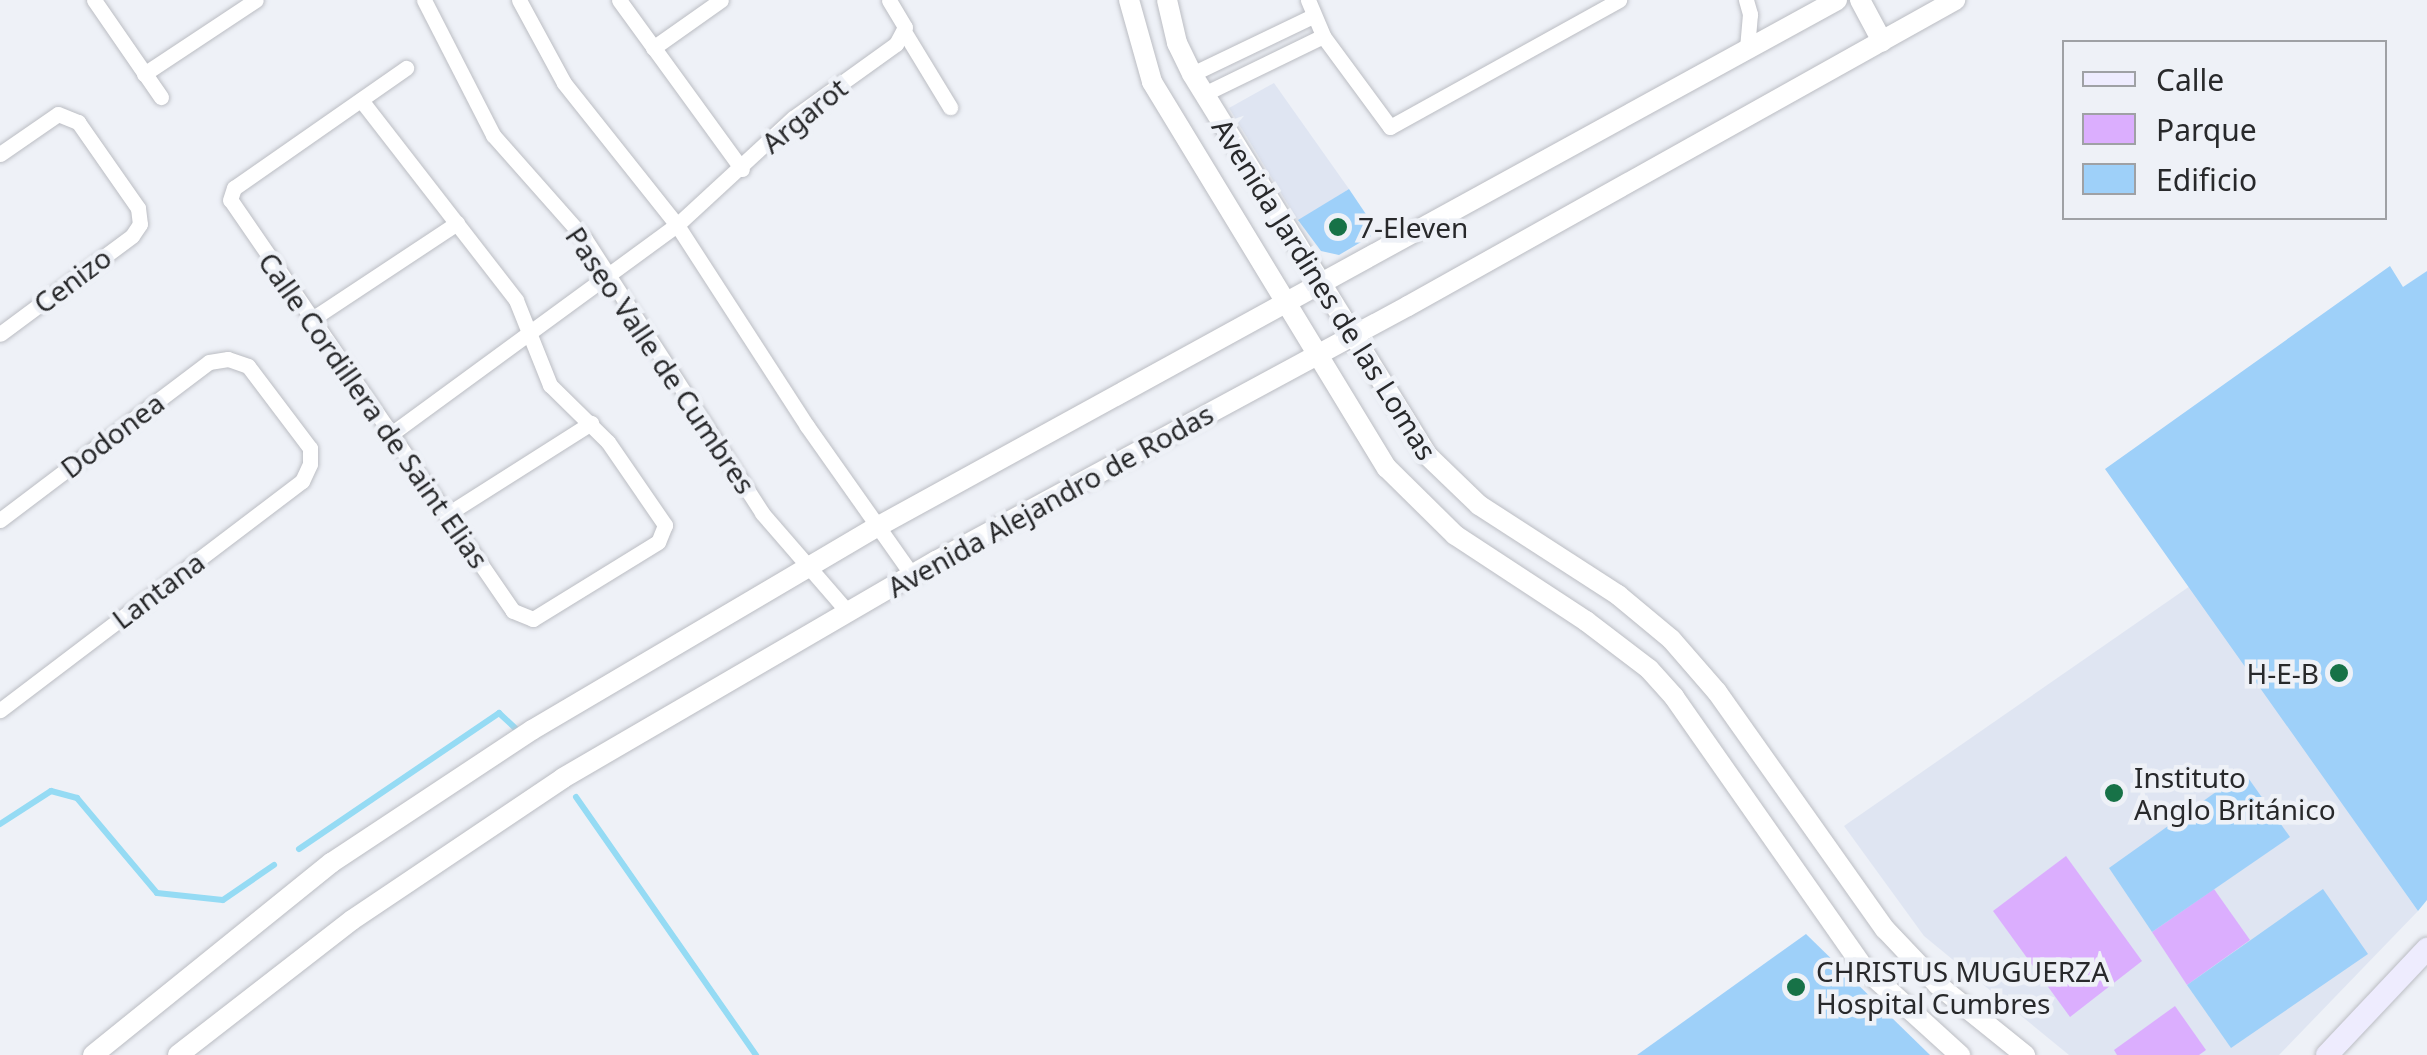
<!DOCTYPE html>
<html>
<head>
<meta charset="utf-8">
<style>
  body { margin:0 }
  #map { position:relative; width:2427px; height:1055px; overflow:hidden; background:#eef1f7; font-family:"Noto Sans",sans-serif }
  div>[style] { position:absolute }
  .built>* { inset:0; background:#dfe5f2 }
  .green>* { inset:0; background:#dbaefe }
  .stream>* { height:6px; margin:-3px; padding:0 3px; transform-origin:3px; border-radius:3px; background:#95dbf4 }
  .building>* { inset:0; background:#9ed0f9 }
  .roads { filter:drop-shadow(0 0 2px #bbbdc3) drop-shadow(0 0 2px #bbbdc3) }
  .minor>* { height:15px; margin:-7.5px; padding:0 7.5px; transform-origin:7.5px; border-radius:7.5px; background:#fff }
  .tertiary>* { height:20px; margin:-10px; padding:0 10px; transform-origin:10px; border-radius:10px; background:#fff }
  .secondary>* { height:22px; margin:-11px; padding:0 11px; transform-origin:11px; border-radius:11px; background:#eeecfe }
  .dots>* { width:28px; height:28px; translate:-50% -50%; box-sizing:border-box; border:5px solid #eef1f7; border-radius:50% }
  span { translate:-50% -50%; white-space:nowrap; text-align:center; line-height:1.15; -webkit-text-stroke:9px #eef1f7; paint-order:stroke }
  .street-label { font-size:28px; color:#28292b }
  .poi-label { font-size:28px; color:#28292b }
  .left { translate:0 -50%; text-align:left }
  .right { translate:-100% -50%; text-align:right }
  .legend { position:absolute; left:2062px; top:40px; width:325px; height:180px; box-sizing:border-box; background:#eef1f7; border:2px solid #9fa1a5; margin:0; padding:12px 18px; list-style:none; font-size:30px; color:#28292b }
  .legend li { display:flex; align-items:center; gap:20px; height:50px }
  .legend b { width:50px; border:2px solid #9fa1a5 }
</style>
</head>
<body>
<div id="map">
  <div class="built">
    <i style="clip-path:polygon(1274px 83px,1349px 189px,1298px 221px,1229px 108px)"></i>
    <i style="clip-path:polygon(2190px 586px,2418px 911px,2279px 1055px,2069px 1055px,1924px 936px,1844px 826px)"></i>
  </div>
  <div class="green">
    <i style="clip-path:polygon(2066px 856px,2142px 961px,2070px 1017px,1993px 911px)"></i>
    <i style="clip-path:polygon(2214px 889px,2250px 940px,2187px 985px,2152px 932px)"></i>
    <i style="clip-path:polygon(2175px 1006px,2206px 1050px,2199px 1055px,2117px 1055px,2114px 1050px)"></i>
  </div>
  <div class="stream">
    <i style="left:576px;top:797px;width:315px;rotate:55.1deg"></i>
    <i style="left:0;top:824px;width:61px;rotate:-32.9deg"></i>
    <i style="left:51px;top:791px;width:27px;rotate:15deg"></i>
    <i style="left:77px;top:798px;width:124px;rotate:49.9deg"></i>
    <i style="left:157px;top:893px;width:66px;rotate:6.1deg"></i>
    <i style="left:223px;top:900px;width:62px;rotate:-34.5deg"></i>
    <i style="left:299px;top:849px;width:242px;rotate:-34.2deg"></i>
    <i style="left:499px;top:713px;width:23px;rotate:43deg"></i>
  </div>
  <div class="building">
    <i style="clip-path:polygon(1349px 189px,1378px 232px,1339px 255px,1321px 251px,1298px 220px)"></i>
    <i style="clip-path:polygon(2390px 266px,2403px 287px,2427px 271px,2427px 900px,2418px 911px,2105px 469px)"></i>
    <i style="clip-path:polygon(2244px 772px,2290px 837px,2152px 932px,2109px 868px)"></i>
    <i style="clip-path:polygon(2323px 889px,2368px 954px,2231px 1048px,2187px 985px)"></i>
    <i style="clip-path:polygon(1806px 934px,1930px 1055px,1637px 1055px)"></i>
  </div>
  <div class="roads">
    <div class="minor">
      <i style="left:94px;top:0;width:118px;rotate:55.4deg"></i>
      <i style="left:424px;top:0;width:152px;rotate:62.9deg"></i>
      <i style="left:493px;top:135px;width:139px;rotate:48.5deg"></i>
      <i style="left:585px;top:239px;width:326px;rotate:57.1deg"></i>
      <i style="left:762px;top:513px;width:130px;rotate:49.1deg"></i>
      <i style="left:519px;top:0;width:94px;rotate:61.5deg"></i>
      <i style="left:564px;top:83px;width:181px;rotate:51.5deg"></i>
      <i style="left:677px;top:225px;width:239px;rotate:57.1deg"></i>
      <i style="left:807px;top:426px;width:182px;rotate:54.8deg"></i>
      <i style="left:619px;top:0;width:209px;rotate:54deg"></i>
      <i style="left:1308px;top:0;width:39px;rotate:67deg"></i>
      <i style="left:1323px;top:36px;width:113px;rotate:53.6deg"></i>
      <i style="left:1390px;top:127px;width:262px;rotate:-29deg"></i>
      <i style="left:1746px;top:0;width:15px;rotate:74deg"></i>
      <i style="left:1750px;top:14px;width:35px;rotate:95deg"></i>
      <i style="left:905px;top:33px;width:87px;rotate:58.7deg"></i>
      <i style="left:653px;top:48px;width:83px;rotate:-35.2deg"></i>
      <i style="left:144px;top:74px;width:134px;rotate:-33.5deg"></i>
      <i style="left:1192px;top:74px;width:134px;rotate:-25.6deg"></i>
      <i style="left:1204px;top:94px;width:132px;rotate:-26deg"></i>
      <i style="left:361px;top:100px;width:253px;rotate:52.2deg"></i>
      <i style="left:516px;top:300px;width:92px;rotate:68.2deg"></i>
      <i style="left:550px;top:385px;width:81px;rotate:44.5deg"></i>
      <i style="left:608px;top:442px;width:101px;rotate:55.5deg"></i>
      <i style="left:665px;top:525px;width:18px;rotate:112deg"></i>
      <i style="left:658px;top:542px;width:147px;rotate:148.4deg"></i>
      <i style="left:533px;top:619px;width:22px;rotate:-158deg"></i>
      <i style="left:513px;top:611px;width:499px;rotate:-124.5deg"></i>
      <i style="left:230px;top:200px;width:13px;rotate:-72deg"></i>
      <i style="left:234px;top:188px;width:210px;rotate:-34.9deg"></i>
      <i style="left:0;top:154px;width:70px;rotate:-34.6deg"></i>
      <i style="left:58px;top:114px;width:22px;rotate:22deg"></i>
      <i style="left:78px;top:122px;width:105px;rotate:55.1deg"></i>
      <i style="left:138px;top:208px;width:16px;rotate:83deg"></i>
      <i style="left:140px;top:224px;width:14px;rotate:124deg"></i>
      <i style="left:132px;top:236px;width:164px;rotate:143.4deg"></i>
      <i style="left:312px;top:319px;width:174px;rotate:-33.5deg"></i>
      <i style="left:391px;top:434px;width:354px;rotate:-36.2deg"></i>
      <i style="left:677px;top:225px;width:158px;rotate:-42.7deg"></i>
      <i style="left:793px;top:118px;width:127px;rotate:-35.7deg"></i>
      <i style="left:896px;top:44px;width:19px;rotate:-62deg"></i>
      <i style="left:905px;top:27px;width:31px;rotate:-121deg"></i>
      <i style="left:446px;top:515px;width:172px;rotate:-32.4deg"></i>
      <i style="left:0;top:520px;width:262px;rotate:-37.1deg"></i>
      <i style="left:209px;top:362px;width:19px;rotate:-9deg"></i>
      <i style="left:228px;top:359px;width:21px;rotate:19deg"></i>
      <i style="left:248px;top:366px;width:103px;rotate:52.9deg"></i>
      <i style="left:310px;top:448px;width:16px;rotate:90deg"></i>
      <i style="left:310px;top:464px;width:19px;rotate:115deg"></i>
      <i style="left:302px;top:481px;width:379px;rotate:142.8deg"></i>
    </div>
    <div class="tertiary">
      <i style="left:1129px;top:0;width:85px;rotate:74.3deg"></i>
      <i style="left:1152px;top:82px;width:452px;rotate:58.7deg"></i>
      <i style="left:1387px;top:468px;width:95px;rotate:44.6deg"></i>
      <i style="left:1455px;top:535px;width:157px;rotate:33.3deg"></i>
      <i style="left:1586px;top:621px;width:79px;rotate:37.3deg"></i>
      <i style="left:1649px;top:669px;width:38px;rotate:48deg"></i>
      <i style="left:1674px;top:697px;width:331px;rotate:55deg"></i>
      <i style="left:1864px;top:968px;width:130px;rotate:42.2deg"></i>
      <i style="left:1167px;top:0;width:44px;rotate:76.9deg"></i>
      <i style="left:1177px;top:43px;width:34px;rotate:64deg"></i>
      <i style="left:1192px;top:74px;width:448px;rotate:58.3deg"></i>
      <i style="left:1427px;top:455px;width:72px;rotate:43.9deg"></i>
      <i style="left:1479px;top:505px;width:166px;rotate:32.9deg"></i>
      <i style="left:1618px;top:595px;width:69px;rotate:39.7deg"></i>
      <i style="left:1671px;top:639px;width:70px;rotate:49deg"></i>
      <i style="left:1717px;top:692px;width:291px;rotate:54.7deg"></i>
      <i style="left:1885px;top:929px;width:77px;rotate:46.6deg"></i>
      <i style="left:1938px;top:985px;width:112px;rotate:38.8deg"></i>
      <i style="left:1860px;top:0;width:47px;rotate:61.8deg"></i>
      <i style="left:93px;top:1055px;width:306px;rotate:-38.9deg"></i>
      <i style="left:331px;top:863px;width:241px;rotate:-33.5deg"></i>
      <i style="left:532px;top:730px;width:400px;rotate:-30.5deg"></i>
      <i style="left:877px;top:527px;width:1095px;rotate:-28.76deg"></i>
      <i style="left:178px;top:1055px;width:220px;rotate:-37.8deg"></i>
      <i style="left:352px;top:920px;width:254px;rotate:-33.9deg"></i>
      <i style="left:563px;top:778px;width:432px;rotate:-30.2deg"></i>
      <i style="left:936px;top:561px;width:536px;rotate:-28.38deg"></i>
      <i style="left:1408px;top:306px;width:627px;rotate:-29.22deg"></i>
    </div>
    <div class="secondary">
      <i style="left:2327px;top:1055px;width:146px;rotate:-46.7deg"></i>
    </div>
  </div>
  <div class="dots">
    <i style="left:1338px;top:227px;background:#177247"></i>
    <i style="left:2339px;top:673px;background:#177247"></i>
    <i style="left:2114px;top:793px;background:#177247"></i>
    <i style="left:1796px;top:987px;background:#177247"></i>
  </div>
  <div class="street-label">
    <span style="left:804px;top:115px;rotate:-39deg">Argarot</span>
    <span style="left:72px;top:280px;rotate:-37deg">Cenizo</span>
    <span style="left:1325px;top:289px;rotate:58deg">Avenida Jardines de las Lomas</span>
    <span style="left:661px;top:360px;rotate:56deg">Paseo Valle de Cumbres</span>
    <span style="left:374px;top:410px;rotate:55deg">Calle Cordillera de Saint Elias</span>
    <span style="left:112px;top:435px;rotate:-37deg">Dodonea</span>
    <span style="left:1050px;top:500px;rotate:-29deg">Avenida Alejandro de Rodas</span>
    <span style="left:158px;top:590px;rotate:-37deg">Lantana</span>
  </div>
  <div class="poi-label">
    <span class="left" style="left:1358px;top:227px">7-Eleven</span>
    <span class="right" style="left:2319px;top:673px">H-E-B</span>
    <span class="left" style="left:2134px;top:793px">Instituto<br>Anglo Británico</span>
    <span class="left" style="left:1816px;top:987px">CHRISTUS MUGUERZA<br>Hospital Cumbres</span>
  </div>
  <ul class="legend">
  <li><b style="height:12px;background:#eeecfe"></b>Calle</li>
  <li><b style="height:28px;background:#dbaefe"></b>Parque</li>
  <li><b style="height:28px;background:#9ed0f9"></b>Edificio</li>
  </ul>
</div>
</body>
</html>
